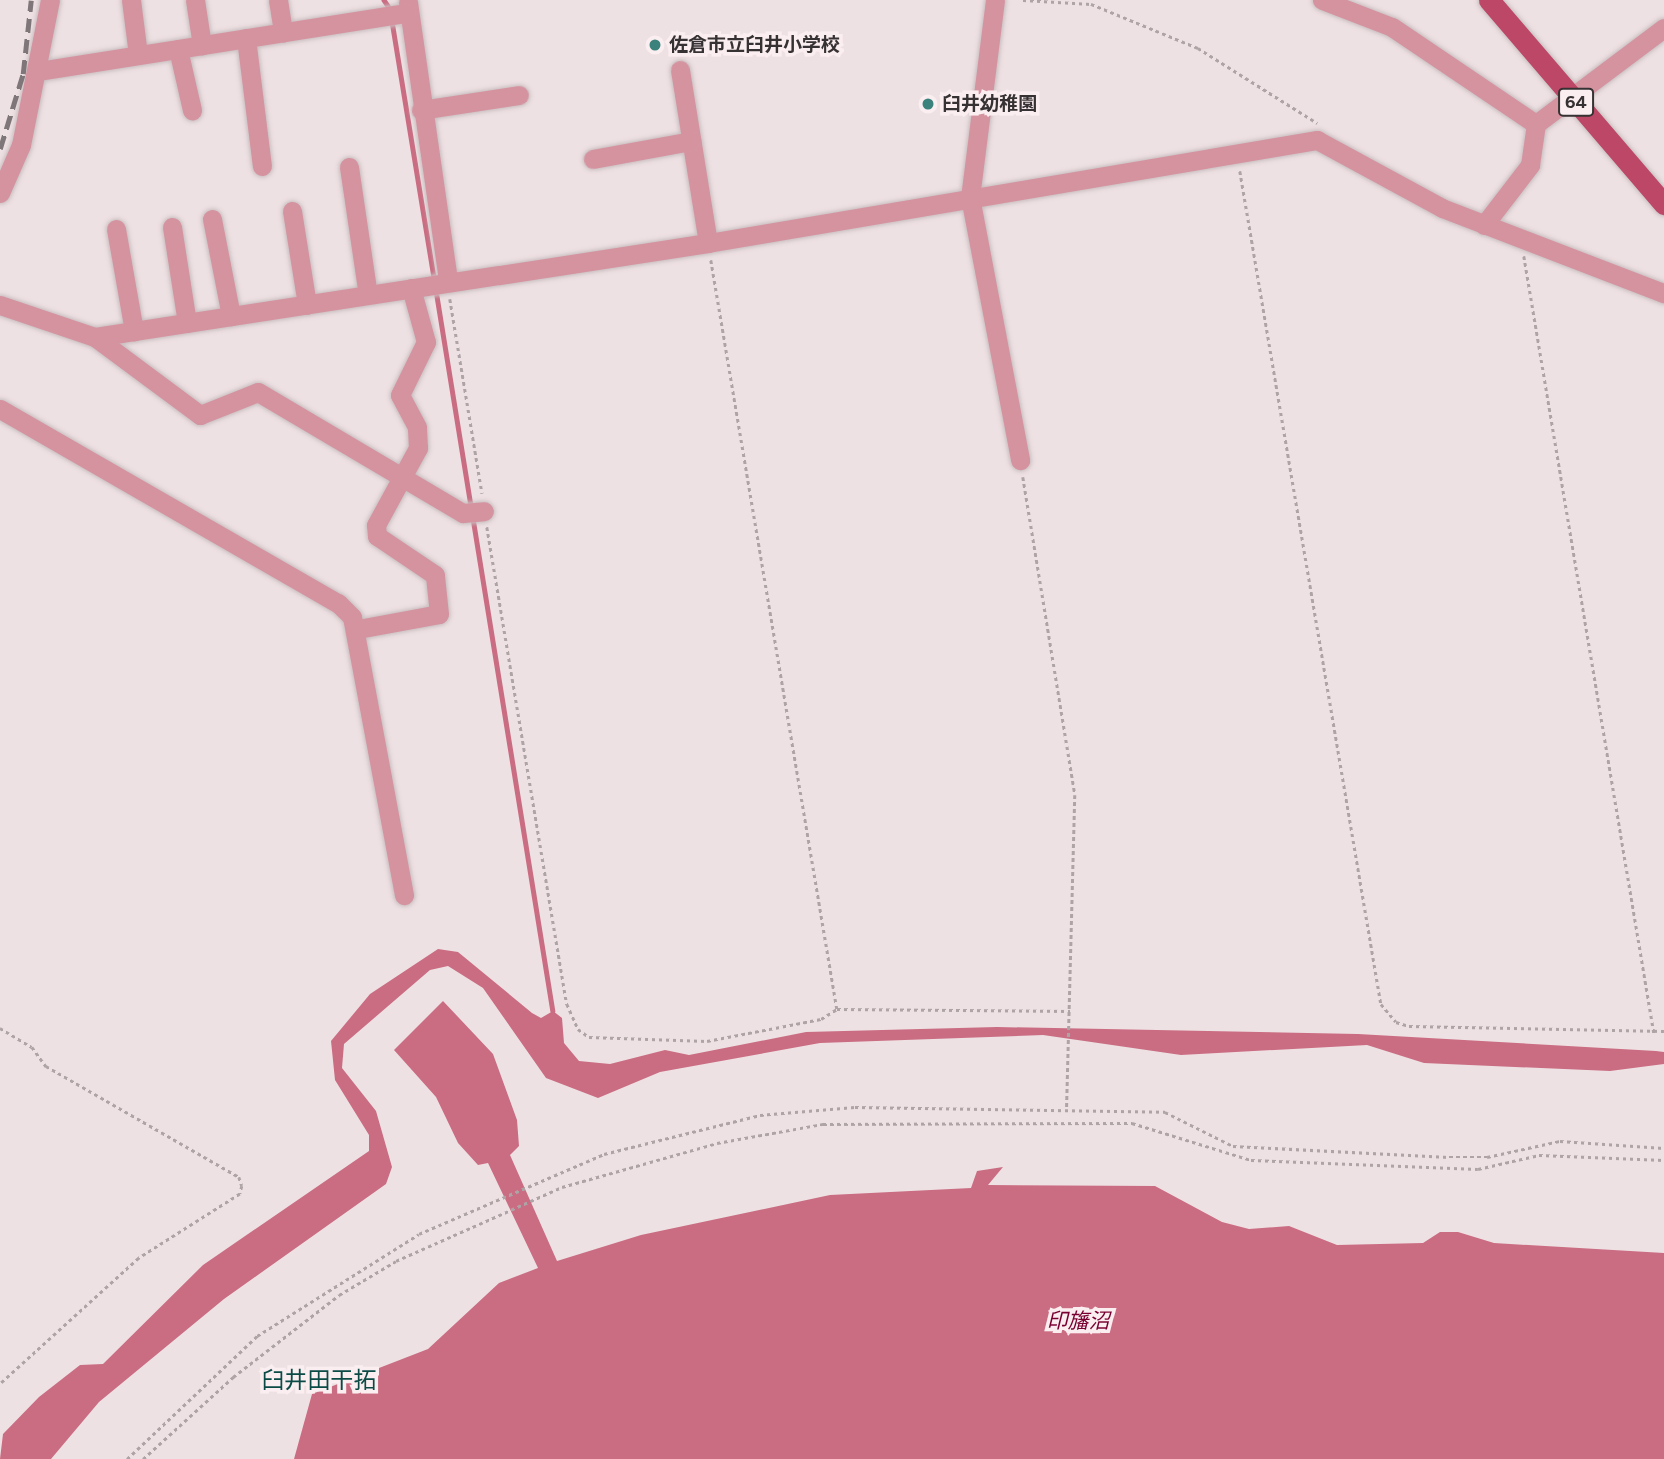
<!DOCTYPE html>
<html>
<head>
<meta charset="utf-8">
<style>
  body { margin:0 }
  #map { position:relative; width:1664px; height:1459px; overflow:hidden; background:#eee1e3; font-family:Figtree,"Noto Sans JP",sans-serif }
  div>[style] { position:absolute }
  .water>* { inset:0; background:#ca6d82 }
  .stream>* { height:4.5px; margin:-2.25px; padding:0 2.25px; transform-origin:2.25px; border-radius:2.25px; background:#ca6d82 }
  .path>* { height:2.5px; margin-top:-1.25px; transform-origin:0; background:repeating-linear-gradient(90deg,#aea3a5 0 3.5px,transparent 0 7px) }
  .roads { filter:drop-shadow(0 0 2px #c9bec0) drop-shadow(0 0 2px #c9bec0) }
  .minor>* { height:19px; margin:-9.5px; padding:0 9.5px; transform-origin:9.5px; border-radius:9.5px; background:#d593a0 }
  .major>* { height:21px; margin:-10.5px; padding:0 10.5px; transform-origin:10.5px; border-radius:10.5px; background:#bc4766 }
  .rail>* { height:4.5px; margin-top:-2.25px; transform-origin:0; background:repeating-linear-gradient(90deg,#7e7678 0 14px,transparent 0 21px) }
  .dots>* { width:19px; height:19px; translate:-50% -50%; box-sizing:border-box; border:4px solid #fbeef0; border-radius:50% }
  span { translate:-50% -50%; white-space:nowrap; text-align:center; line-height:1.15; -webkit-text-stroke:7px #fbeef0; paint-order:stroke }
  .shield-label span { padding:2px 5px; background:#fbeef0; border:2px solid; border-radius:5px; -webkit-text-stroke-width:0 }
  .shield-label { font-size:18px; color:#363132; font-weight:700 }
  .poi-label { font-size:19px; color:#363132; font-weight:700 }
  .left { translate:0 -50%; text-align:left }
  .water-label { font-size:21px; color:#780031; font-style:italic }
  .quarter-label { font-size:23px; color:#0b4a45 }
</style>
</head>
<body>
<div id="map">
  <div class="water">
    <i style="clip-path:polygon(438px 949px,458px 952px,532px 1013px,541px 1018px,553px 1011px,562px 1018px,564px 1043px,579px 1061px,610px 1064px,665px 1050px,689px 1055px,806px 1032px,997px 1027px,1358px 1034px,1656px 1051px,1664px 1052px,1664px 1064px,1610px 1071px,1424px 1063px,1367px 1045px,1181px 1055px,1043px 1035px,820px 1043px,660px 1072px,598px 1098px,546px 1078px,483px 988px,448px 966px,430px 970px,344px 1044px,342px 1068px,376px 1111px,392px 1167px,386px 1184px,224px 1299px,99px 1402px,51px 1459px,0 1459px,3px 1434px,39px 1397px,80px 1365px,103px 1364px,203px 1265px,369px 1151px,369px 1135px,335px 1080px,331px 1041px,370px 994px)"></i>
    <i style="clip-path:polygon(443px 1001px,493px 1054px,517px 1120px,519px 1146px,510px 1155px,557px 1261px,641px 1235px,830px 1195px,971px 1188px,977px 1171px,1003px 1167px,988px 1185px,1155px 1186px,1222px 1222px,1249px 1229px,1289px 1226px,1337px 1245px,1423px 1243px,1440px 1232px,1458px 1232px,1494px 1243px,1664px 1253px,1664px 1459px,294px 1459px,312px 1394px,428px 1349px,499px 1283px,538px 1268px,488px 1163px,478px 1165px,458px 1143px,436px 1097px,394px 1050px)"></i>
  </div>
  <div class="stream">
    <i style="left:384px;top:0;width:11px;rotate:56deg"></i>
    <i style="left:392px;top:21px;width:260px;rotate:80.7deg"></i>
    <i style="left:436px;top:290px;width:219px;rotate:80.8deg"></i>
    <i style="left:473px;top:518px;width:499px;rotate:80.8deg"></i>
  </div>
  <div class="path">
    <i style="left:1023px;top:0;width:68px;rotate:3.4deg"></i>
    <i style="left:1091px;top:4px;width:116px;rotate:22.4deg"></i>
    <i style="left:1198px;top:48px;width:141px;rotate:32.2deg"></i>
    <i style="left:1240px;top:171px;width:845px;rotate:80.39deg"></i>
    <i style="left:1381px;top:1004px;width:23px;rotate:50deg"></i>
    <i style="left:1396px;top:1022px;width:14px;rotate:17deg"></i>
    <i style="left:1409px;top:1026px;width:255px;rotate:1.1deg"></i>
    <i style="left:1524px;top:256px;width:788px;rotate:80.5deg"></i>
    <i style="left:711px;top:260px;width:760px;rotate:80.45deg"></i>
    <i style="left:450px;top:299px;width:197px;rotate:80.6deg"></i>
    <i style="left:1023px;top:477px;width:322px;rotate:80.7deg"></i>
    <i style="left:1075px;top:795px;width:314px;rotate:91.5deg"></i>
    <i style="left:487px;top:527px;width:484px;rotate:80.5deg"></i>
    <i style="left:567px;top:1004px;width:27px;rotate:66deg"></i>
    <i style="left:578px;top:1029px;width:14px;rotate:36deg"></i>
    <i style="left:589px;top:1037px;width:118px;rotate:1.9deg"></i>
    <i style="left:707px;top:1041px;width:116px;rotate:-10.9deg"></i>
    <i style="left:821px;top:1019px;width:19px;rotate:-32deg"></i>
    <i style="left:837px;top:1009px;width:233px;rotate:0.5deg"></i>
    <i style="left:0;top:1028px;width:37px;rotate:31deg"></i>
    <i style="left:32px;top:1047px;width:24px;rotate:54deg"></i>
    <i style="left:46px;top:1066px;width:223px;rotate:29.9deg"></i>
    <i style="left:239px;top:1177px;width:9px;rotate:72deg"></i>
    <i style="left:242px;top:1186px;width:8px;rotate:104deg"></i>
    <i style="left:240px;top:1194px;width:120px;rotate:147.6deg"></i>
    <i style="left:139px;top:1258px;width:188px;rotate:137.8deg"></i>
    <i style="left:127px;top:1459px;width:179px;rotate:-43.4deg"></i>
    <i style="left:257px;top:1336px;width:191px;rotate:-32.2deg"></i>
    <i style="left:419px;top:1234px;width:202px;rotate:-23.4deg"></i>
    <i style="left:604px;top:1154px;width:161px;rotate:-14deg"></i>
    <i style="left:760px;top:1115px;width:95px;rotate:-4.8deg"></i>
    <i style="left:855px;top:1107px;width:310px;rotate:0.9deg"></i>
    <i style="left:1165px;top:1112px;width:76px;rotate:26.6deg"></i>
    <i style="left:1233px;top:1146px;width:216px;rotate:2.9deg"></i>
    <i style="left:1449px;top:1157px;width:38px"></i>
    <i style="left:1487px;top:1157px;width:75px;rotate:-12.4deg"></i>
    <i style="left:1560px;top:1141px;width:104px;rotate:3.9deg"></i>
    <i style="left:143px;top:1459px;width:122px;rotate:-42.3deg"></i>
    <i style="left:233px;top:1377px;width:134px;rotate:-37.7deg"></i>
    <i style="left:339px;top:1295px;width:66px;rotate:-30.8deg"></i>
    <i style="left:396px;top:1261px;width:182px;rotate:-24deg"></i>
    <i style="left:562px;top:1187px;width:161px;rotate:-15.8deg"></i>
    <i style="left:717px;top:1143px;width:108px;rotate:-10.2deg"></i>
    <i style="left:823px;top:1124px;width:309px;rotate:-0.2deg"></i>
    <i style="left:1132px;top:1123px;width:125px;rotate:17.3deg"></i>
    <i style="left:1251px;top:1160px;width:227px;rotate:2.3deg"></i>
    <i style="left:1478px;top:1169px;width:63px;rotate:-12.9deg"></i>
    <i style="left:1539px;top:1155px;width:125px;rotate:2.3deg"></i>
  </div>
  <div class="roads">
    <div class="minor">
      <i style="left:131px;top:0;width:55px;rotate:82.7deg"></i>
      <i style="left:195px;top:0;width:46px;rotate:81.2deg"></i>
      <i style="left:278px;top:0;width:33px;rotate:81deg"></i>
      <i style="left:995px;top:0;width:199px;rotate:97.2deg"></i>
      <i style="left:970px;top:197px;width:268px;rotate:79.2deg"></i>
      <i style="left:1322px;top:0;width:75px;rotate:21.1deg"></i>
      <i style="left:1392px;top:27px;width:174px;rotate:34deg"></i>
      <i style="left:408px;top:2px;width:282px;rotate:81.8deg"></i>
      <i style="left:246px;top:38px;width:129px;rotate:82.9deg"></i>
      <i style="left:178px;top:49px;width:63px;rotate:77.1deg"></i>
      <i style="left:680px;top:70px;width:175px;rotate:80.8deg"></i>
      <i style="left:39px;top:71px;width:372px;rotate:-9deg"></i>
      <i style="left:421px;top:110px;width:99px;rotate:-8.7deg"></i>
      <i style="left:1536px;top:124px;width:160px;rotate:-36.9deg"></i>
      <i style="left:593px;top:159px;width:100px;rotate:-10.4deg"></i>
      <i style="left:349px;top:167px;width:129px;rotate:81.6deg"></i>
      <i style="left:0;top:193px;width:52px;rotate:-66.4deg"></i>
      <i style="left:21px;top:145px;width:148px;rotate:-78.7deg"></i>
      <i style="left:292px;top:211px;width:95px;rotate:80.9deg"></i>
      <i style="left:212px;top:219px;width:99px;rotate:78.9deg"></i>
      <i style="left:1484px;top:225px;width:76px;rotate:-52.5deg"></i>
      <i style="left:1530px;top:165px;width:41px;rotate:-81.7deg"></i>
      <i style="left:172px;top:227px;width:97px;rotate:81.1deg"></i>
      <i style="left:116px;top:229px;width:104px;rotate:80deg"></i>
      <i style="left:0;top:305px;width:100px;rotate:18.6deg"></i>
      <i style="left:95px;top:337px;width:620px;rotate:-8.72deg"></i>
      <i style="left:708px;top:243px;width:618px;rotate:-9.6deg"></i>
      <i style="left:1317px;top:140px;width:142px;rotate:28.5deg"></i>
      <i style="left:1442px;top:208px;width:238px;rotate:21deg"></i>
      <i style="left:95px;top:337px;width:131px;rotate:36.6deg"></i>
      <i style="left:200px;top:415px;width:62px;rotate:-21.6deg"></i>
      <i style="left:258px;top:392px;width:238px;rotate:30.6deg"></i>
      <i style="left:463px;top:513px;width:21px;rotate:-5deg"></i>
      <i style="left:0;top:409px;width:390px;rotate:29.9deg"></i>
      <i style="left:338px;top:603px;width:20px;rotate:45deg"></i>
      <i style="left:352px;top:617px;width:283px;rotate:79.4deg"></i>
      <i style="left:358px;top:629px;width:82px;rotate:-10.5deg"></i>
      <i style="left:439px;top:614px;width:39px;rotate:-96deg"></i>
      <i style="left:435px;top:575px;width:70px;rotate:-146.1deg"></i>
      <i style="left:377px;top:536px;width:11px;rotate:-95deg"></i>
      <i style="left:376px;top:525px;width:88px;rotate:-61.4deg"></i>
      <i style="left:418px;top:448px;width:21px;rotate:-93deg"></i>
      <i style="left:417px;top:427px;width:36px;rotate:-118deg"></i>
      <i style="left:400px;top:395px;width:59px;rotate:-63.9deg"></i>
      <i style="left:426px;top:342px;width:56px;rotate:-105.5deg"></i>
    </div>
    <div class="major">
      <i style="left:1489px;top:0;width:269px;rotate:49.4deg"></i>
    </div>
  </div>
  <div class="rail">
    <i style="left:0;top:149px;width:78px;rotate:-73deg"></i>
    <i style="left:23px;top:74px;width:74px;rotate:-83.8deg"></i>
  </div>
  <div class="dots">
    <i style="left:655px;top:45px;background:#3c827c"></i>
    <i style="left:928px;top:104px;background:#3c827c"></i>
  </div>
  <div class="shield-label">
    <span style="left:1576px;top:102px">64</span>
  </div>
  <div class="poi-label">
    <span class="left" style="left:669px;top:45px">佐倉市立臼井小学校</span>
    <span class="left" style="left:942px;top:104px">臼井幼稚園</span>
  </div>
  <div class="water-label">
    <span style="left:1078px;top:1321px">印旛沼</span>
  </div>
  <div class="quarter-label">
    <span style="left:319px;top:1380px">臼井田干拓</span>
  </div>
</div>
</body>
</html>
